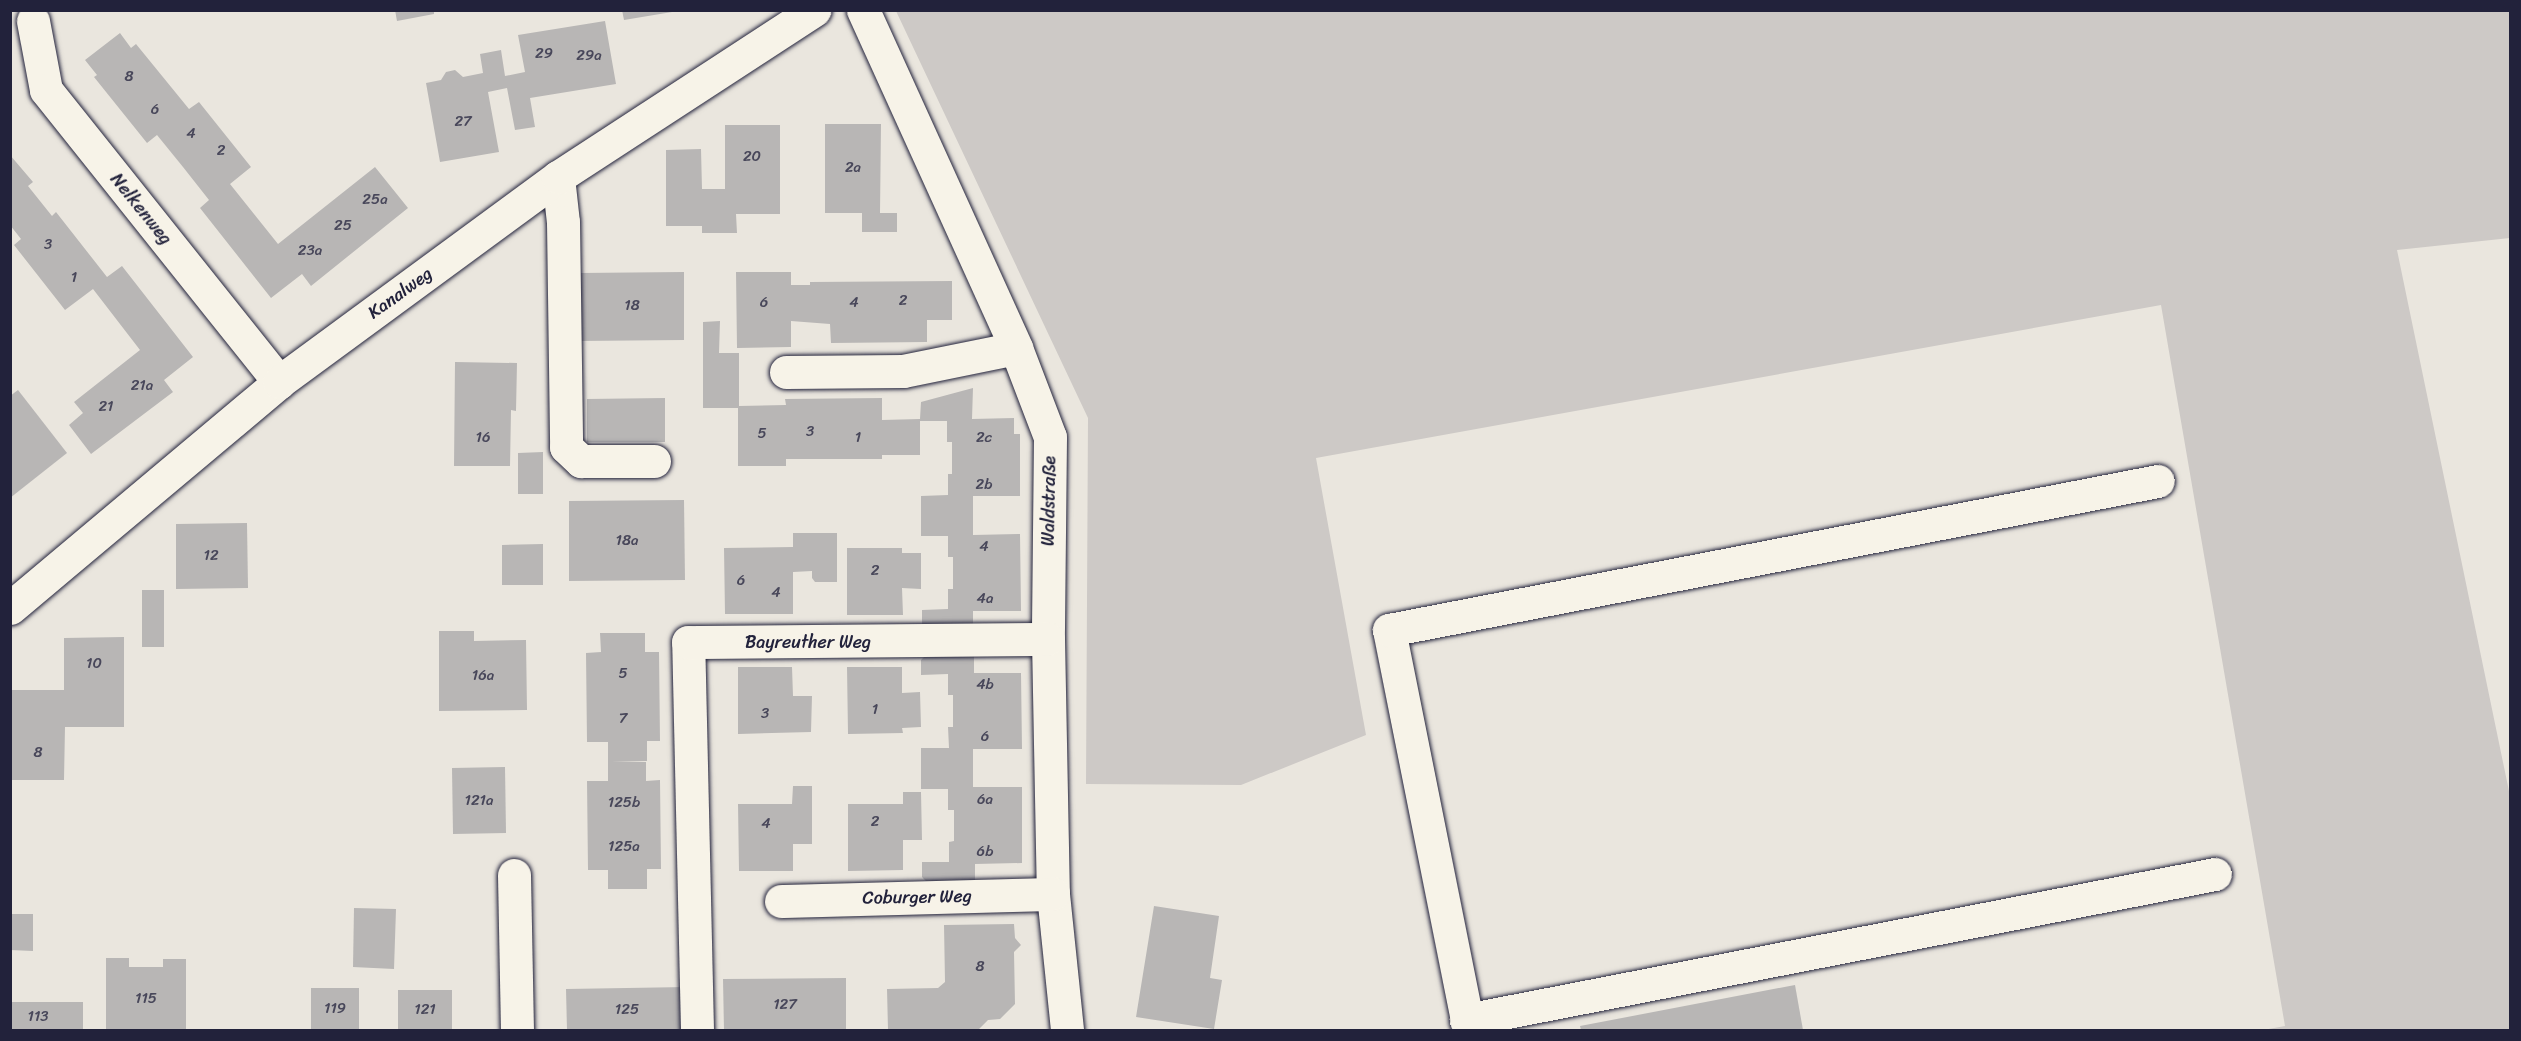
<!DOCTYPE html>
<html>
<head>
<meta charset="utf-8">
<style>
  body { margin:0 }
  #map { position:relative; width:2521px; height:1041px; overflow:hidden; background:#eae6de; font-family:Sriracha,sans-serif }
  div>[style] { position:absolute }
  .green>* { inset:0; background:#cdc9c6 }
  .building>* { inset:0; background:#b8b6b5 }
  .roads { filter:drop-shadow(0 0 2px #22223b) drop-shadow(0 0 2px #22223b) }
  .minor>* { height:33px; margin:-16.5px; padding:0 16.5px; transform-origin:16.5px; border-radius:16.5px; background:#f7f3e8 }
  span { translate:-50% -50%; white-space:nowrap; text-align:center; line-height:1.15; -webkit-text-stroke:4.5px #f7f3e8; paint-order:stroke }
  .number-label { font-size:15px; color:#48475a }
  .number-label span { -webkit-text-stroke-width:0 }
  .street-label { font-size:18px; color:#22223b }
  .frame { position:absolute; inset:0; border:12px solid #22223b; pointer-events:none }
</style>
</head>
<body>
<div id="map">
  <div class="green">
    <i style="clip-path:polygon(896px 11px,2510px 11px,2510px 238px,2397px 250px,2510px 796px,2510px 1030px,2263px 1030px,2285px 1026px,2161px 305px,1316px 458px,1366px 735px,1241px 785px,1086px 784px,1088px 418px)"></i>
  </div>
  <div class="building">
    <i style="clip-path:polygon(395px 10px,434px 10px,434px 14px,397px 21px)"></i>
    <i style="clip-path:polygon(622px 10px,672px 10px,672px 12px,624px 20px)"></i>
    <i style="clip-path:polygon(605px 21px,616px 84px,530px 98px,535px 127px,515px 130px,507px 88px,488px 92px,499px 152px,440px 162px,426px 83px,441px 80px,446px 72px,455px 70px,463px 77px,483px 73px,480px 54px,501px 50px,505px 76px,525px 72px,518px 35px)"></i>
    <i style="clip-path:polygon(120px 33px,131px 48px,136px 44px,189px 109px,199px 102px,251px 167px,230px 184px,278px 244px,375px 167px,408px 208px,311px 286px,302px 274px,271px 298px,200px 208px,209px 200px,183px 167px,157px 135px,147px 143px,94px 77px,97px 75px,85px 60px)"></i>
    <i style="clip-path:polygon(825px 124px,881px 124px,880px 213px,897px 213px,897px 232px,862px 232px,862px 213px,825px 213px)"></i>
    <i style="clip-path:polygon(725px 125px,780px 125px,780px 214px,736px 214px,737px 233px,702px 233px,702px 226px,666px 226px,666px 150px,701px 149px,702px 189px,725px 189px)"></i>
    <i style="clip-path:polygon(10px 155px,33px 182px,28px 186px,52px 216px,56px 212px,107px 277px,122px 266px,193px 357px,164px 380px,173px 392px,91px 454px,69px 425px,83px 413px,74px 402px,140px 350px,93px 289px,65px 310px,14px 245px,21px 239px,10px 225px)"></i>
    <i style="clip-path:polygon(684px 272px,684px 340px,579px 341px,579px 273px)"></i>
    <i style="clip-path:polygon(736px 272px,791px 272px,791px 285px,810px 285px,810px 282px,952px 281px,952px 320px,927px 320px,927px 342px,831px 343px,830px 324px,791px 321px,791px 347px,737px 348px)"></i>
    <i style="clip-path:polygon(720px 321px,719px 353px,739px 353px,739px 406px,786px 405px,785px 399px,882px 398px,882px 420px,920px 419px,921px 402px,973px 388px,972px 419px,1014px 418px,1014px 434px,1020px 434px,1020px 496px,973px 496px,973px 535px,1020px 534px,1021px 611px,973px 611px,973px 631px,922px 626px,922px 610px,948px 609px,948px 589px,953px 589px,953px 557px,948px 557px,948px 536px,921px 536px,921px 496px,948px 495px,948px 474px,952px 474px,952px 442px,947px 442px,947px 421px,920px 421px,920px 455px,882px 455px,882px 459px,786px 459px,786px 466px,738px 466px,738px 408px,703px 408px,703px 322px)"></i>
    <i style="clip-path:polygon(455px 362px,517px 363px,516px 411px,511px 410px,510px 466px,454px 466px)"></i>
    <i style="clip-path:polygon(18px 390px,67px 453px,10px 498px,10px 396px)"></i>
    <i style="clip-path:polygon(665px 398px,665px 442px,587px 442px,587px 399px)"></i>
    <i style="clip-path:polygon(543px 452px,543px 494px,518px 494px,518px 453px)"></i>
    <i style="clip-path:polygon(684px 500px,685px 580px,569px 581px,569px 501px)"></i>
    <i style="clip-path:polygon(247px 523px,248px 588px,176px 589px,176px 524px)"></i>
    <i style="clip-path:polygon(793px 533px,837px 533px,837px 582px,815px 582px,812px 578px,812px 571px,793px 572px,793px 614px,725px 614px,724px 548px,793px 547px)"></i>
    <i style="clip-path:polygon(543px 544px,543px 585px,502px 585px,502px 545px)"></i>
    <i style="clip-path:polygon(847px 548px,902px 548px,902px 553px,921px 553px,921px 589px,902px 588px,903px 615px,847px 615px)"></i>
    <i style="clip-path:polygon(142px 590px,164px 590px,164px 647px,142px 647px)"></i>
    <i style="clip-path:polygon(439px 631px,474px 631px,474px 641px,526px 640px,527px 710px,439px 711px)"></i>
    <i style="clip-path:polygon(600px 633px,645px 633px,645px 652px,659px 652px,660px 741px,647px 741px,647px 761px,612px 761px,646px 762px,646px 781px,660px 780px,661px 869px,647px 869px,647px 889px,608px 889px,608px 870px,588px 870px,587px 781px,608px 781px,608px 742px,587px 742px,586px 653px,601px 652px)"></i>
    <i style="clip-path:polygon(124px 637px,124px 727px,65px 727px,64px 780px,10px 780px,10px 690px,64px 690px,64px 638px)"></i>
    <i style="clip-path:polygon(927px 654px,974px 654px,974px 673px,1021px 673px,1022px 749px,973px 749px,973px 787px,1022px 787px,1022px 863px,975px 864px,975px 883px,928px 883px,922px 877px,922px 862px,949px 862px,949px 842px,954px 841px,954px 810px,948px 810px,948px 789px,921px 789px,921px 748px,949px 748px,948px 727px,953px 727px,953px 695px,948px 695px,948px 674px,921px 675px,921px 660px)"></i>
    <i style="clip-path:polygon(738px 667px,792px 667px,793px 696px,812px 696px,811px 732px,738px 734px)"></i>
    <i style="clip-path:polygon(847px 667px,902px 667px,902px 693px,920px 692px,921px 727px,902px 728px,903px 733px,848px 734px)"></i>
    <i style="clip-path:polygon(505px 767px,506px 833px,453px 834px,452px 768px)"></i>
    <i style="clip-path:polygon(793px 786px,812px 786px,812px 844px,793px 844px,793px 871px,739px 871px,738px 804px,792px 804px)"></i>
    <i style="clip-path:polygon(903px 792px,921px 792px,922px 840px,903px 840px,903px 870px,848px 871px,848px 804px,903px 804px)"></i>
    <i style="clip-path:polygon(1154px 906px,1219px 916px,1210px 978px,1222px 980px,1214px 1029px,1136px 1017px)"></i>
    <i style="clip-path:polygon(354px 908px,396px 909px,394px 969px,353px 967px)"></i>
    <i style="clip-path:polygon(10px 914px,33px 914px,33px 951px,10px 950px)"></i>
    <i style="clip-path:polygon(1014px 924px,1015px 938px,1021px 945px,1014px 952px,1015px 1004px,1000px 1019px,988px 1020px,978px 1030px,888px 1030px,887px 989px,938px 988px,945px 982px,944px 925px)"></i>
    <i style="clip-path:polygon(106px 958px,129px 958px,129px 967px,163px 967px,163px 959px,186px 959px,186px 1030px,106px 1030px)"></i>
    <i style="clip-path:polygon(846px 978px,846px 1030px,724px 1030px,723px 979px)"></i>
    <i style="clip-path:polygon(1795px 985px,1803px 1030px,1581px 1030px,1580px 1026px)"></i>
    <i style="clip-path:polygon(687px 987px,688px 1030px,567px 1030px,566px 989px)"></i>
    <i style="clip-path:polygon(311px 988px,359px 988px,359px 1030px,311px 1030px)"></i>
    <i style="clip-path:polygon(398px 990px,452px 990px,452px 1030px,398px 1030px)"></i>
    <i style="clip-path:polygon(10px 1002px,83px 1002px,83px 1030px,10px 1030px)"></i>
  </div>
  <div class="roads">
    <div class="minor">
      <i style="left:863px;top:10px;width:371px;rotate:65.6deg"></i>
      <i style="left:1016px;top:348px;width:95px;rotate:69.1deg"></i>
      <i style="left:1050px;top:437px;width:202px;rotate:90.6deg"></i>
      <i style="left:1048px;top:639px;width:255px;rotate:88.9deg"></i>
      <i style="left:1053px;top:894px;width:137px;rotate:84.1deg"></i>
      <i style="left:33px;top:21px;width:70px;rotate:79.3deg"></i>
      <i style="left:46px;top:90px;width:374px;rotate:51.4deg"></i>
      <i style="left:558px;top:177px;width:45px;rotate:83.7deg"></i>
      <i style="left:563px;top:222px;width:225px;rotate:89.2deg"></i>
      <i style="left:566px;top:447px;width:21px;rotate:43deg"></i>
      <i style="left:581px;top:461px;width:73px"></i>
      <i style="left:786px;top:372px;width:117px;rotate:-0.5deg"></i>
      <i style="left:903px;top:371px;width:115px;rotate:-11.5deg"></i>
      <i style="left:10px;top:608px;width:351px;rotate:-40deg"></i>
      <i style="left:279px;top:382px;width:346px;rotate:-36.3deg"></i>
      <i style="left:558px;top:177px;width:306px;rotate:-33.1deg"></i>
      <i style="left:514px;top:875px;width:155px;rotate:88.9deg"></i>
      <i style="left:781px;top:901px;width:272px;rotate:-1.5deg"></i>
      <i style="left:1466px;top:1020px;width:763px;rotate:-11.03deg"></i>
      <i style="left:697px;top:1030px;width:388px;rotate:-91.3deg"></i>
      <i style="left:688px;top:642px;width:360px;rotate:-0.5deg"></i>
      <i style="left:1469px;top:1030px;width:408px;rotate:-101.3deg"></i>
      <i style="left:1389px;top:630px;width:783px;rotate:-10.97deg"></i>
    </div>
  </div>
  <div class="number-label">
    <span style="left:544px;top:54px">29</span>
    <span style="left:589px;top:56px">29a</span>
    <span style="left:129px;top:77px">8</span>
    <span style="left:155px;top:110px">6</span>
    <span style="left:463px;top:122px">27</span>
    <span style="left:191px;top:134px">4</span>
    <span style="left:221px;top:151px">2</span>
    <span style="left:752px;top:157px">20</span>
    <span style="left:853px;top:168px">2a</span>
    <span style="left:375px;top:200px">25a</span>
    <span style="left:343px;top:226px">25</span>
    <span style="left:48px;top:245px">3</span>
    <span style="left:310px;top:251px">23a</span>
    <span style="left:74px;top:278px">1</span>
    <span style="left:903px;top:301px">2</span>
    <span style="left:764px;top:303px">6</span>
    <span style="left:854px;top:303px">4</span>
    <span style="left:632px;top:306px">18</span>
    <span style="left:142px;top:386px">21a</span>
    <span style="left:106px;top:407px">21</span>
    <span style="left:810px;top:432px">3</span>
    <span style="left:762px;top:434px">5</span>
    <span style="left:483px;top:438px">16</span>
    <span style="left:858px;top:438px">1</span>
    <span style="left:984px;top:438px">2c</span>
    <span style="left:984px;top:485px">2b</span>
    <span style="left:627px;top:541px">18a</span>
    <span style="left:984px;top:547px">4</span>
    <span style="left:211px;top:556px">12</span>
    <span style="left:875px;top:571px">2</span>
    <span style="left:741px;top:581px">6</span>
    <span style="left:776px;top:593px">4</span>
    <span style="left:985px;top:599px">4a</span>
    <span style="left:94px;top:664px">10</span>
    <span style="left:623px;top:674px">5</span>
    <span style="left:483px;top:676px">16a</span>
    <span style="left:985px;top:685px">4b</span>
    <span style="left:875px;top:710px">1</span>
    <span style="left:765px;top:714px">3</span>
    <span style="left:623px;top:719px">7</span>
    <span style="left:985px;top:737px">6</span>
    <span style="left:38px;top:753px">8</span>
    <span style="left:985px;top:800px">6a</span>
    <span style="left:479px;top:801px">121a</span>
    <span style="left:624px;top:803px">125b</span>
    <span style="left:875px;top:822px">2</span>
    <span style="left:766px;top:824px">4</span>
    <span style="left:624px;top:847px">125a</span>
    <span style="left:985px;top:852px">6b</span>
    <span style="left:980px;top:967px">8</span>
    <span style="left:146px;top:999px">115</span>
    <span style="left:785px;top:1005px">127</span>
    <span style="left:335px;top:1009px">119</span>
    <span style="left:425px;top:1010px">121</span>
    <span style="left:627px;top:1010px">125</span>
    <span style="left:38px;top:1017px">113</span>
  </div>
  <div class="street-label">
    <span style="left:141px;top:209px;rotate:51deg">Nelkenweg</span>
    <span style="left:400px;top:293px;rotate:-36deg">Kanalweg</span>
    <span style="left:1049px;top:501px;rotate:-89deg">Waldstraße</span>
    <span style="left:808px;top:642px">Bayreuther Weg</span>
    <span style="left:917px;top:897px;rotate:-1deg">Coburger Weg</span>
  </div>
  <div class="frame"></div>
</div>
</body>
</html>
